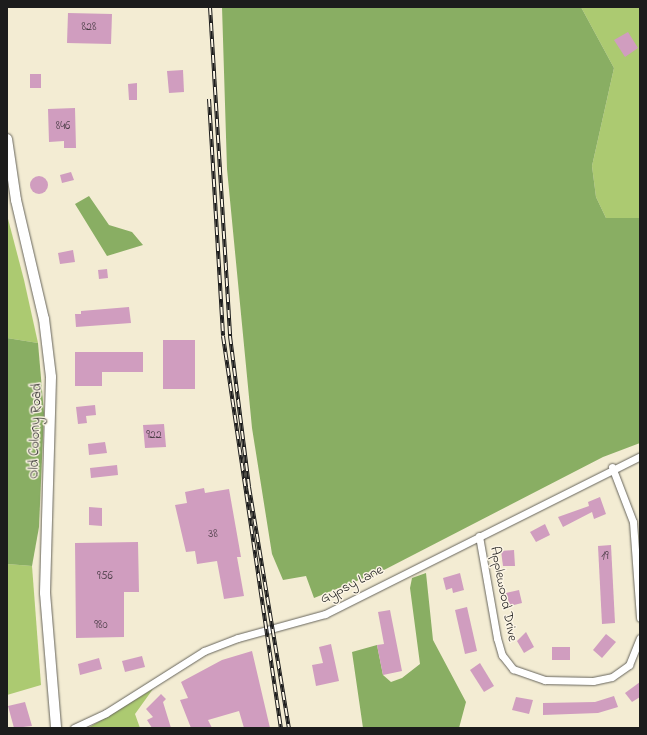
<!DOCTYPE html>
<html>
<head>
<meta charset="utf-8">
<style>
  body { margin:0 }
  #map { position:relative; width:647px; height:735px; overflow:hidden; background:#f3ecd3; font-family:"Indie Flower",sans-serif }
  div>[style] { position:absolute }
  .green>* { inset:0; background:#acca71 }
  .forest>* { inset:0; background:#89ae63 }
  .building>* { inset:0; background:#d09dbf }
  .round { border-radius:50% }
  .roads { filter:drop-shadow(0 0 1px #67655c) drop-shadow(0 0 1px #67655c) }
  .street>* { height:7px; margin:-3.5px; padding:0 3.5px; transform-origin:3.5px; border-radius:3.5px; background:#fff }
  .secondary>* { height:10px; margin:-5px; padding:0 5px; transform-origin:5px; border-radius:5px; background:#fff }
  .rail>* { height:4px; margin-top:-2px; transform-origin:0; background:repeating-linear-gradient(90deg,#fcf5e5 0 8px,#1c1c1c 0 16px); box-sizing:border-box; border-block:1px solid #1c1c1c }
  span { translate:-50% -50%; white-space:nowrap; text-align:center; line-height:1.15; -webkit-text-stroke:3px #fcf5e5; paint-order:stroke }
  .number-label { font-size:12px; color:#493c45 }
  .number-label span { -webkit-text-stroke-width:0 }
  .street-label { font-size:14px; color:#1c1c1c }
  .frame { position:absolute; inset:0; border:8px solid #1c1c1c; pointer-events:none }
</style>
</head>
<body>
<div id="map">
  <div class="green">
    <i style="clip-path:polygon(581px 7px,640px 7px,640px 218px,606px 218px,596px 197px,592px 166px,614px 68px)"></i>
    <i style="clip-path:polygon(7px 215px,24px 280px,38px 343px,7px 338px)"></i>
    <i style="clip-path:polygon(7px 564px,32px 566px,41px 685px,7px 695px)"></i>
    <i style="clip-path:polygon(153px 689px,135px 714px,140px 728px,88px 728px)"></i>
  </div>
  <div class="forest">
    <i style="clip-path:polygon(222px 7px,581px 7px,614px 68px,592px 166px,596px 197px,606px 218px,640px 218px,640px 443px,603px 457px,384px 570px,314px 598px,306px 576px,283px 580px,272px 554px,252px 428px,227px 169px)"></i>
    <i style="clip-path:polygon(89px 196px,109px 225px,132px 232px,143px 245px,107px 256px,75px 204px)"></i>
    <i style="clip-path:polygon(7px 338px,38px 343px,44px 413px,39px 527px,32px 566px,7px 564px)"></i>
    <i style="clip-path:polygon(426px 573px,433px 640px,466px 702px,459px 728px,363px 728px,352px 652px,377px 645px,383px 675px,391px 682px,402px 678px,420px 664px,410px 588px,412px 578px)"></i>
  </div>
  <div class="building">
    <i style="clip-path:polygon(68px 13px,112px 14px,111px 44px,67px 43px)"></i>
    <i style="clip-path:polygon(628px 32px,638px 48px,625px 57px,614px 40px)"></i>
    <i style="clip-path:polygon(183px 70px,184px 92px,169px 93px,167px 71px)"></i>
    <i style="clip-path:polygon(30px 74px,41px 74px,41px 88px,30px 88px)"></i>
    <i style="clip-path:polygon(137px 83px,137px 100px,129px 100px,128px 84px)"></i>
    <i style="clip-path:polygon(75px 108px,76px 148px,64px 148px,64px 141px,49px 142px,48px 109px)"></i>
    <i style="clip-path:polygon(71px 172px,74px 180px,62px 183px,60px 175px)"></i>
    <i class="round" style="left:30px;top:176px;width:18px;height:18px"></i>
    <i style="clip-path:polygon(73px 250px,75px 262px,60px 264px,58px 253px)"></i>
    <i style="clip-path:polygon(107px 269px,108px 278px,99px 279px,98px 270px)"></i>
    <i style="clip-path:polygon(129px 307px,131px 323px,76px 327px,75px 314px,81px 314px,81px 311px)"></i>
    <i style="clip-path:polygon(163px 340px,195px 340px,195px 389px,163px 389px)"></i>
    <i style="clip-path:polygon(75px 352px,143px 352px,143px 372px,102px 372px,102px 386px,75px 386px)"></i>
    <i style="clip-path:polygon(95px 405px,96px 415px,86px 416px,87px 423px,78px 424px,76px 407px)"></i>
    <i style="clip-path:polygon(164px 424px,166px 447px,145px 448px,143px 425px)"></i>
    <i style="clip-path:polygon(105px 442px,107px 453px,89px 455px,88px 444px)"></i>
    <i style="clip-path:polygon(117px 465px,118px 475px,91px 478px,90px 468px)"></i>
    <i style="clip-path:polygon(204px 488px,205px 493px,229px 489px,241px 557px,237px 557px,244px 596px,224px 599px,217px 561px,197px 564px,195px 551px,186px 552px,175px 505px,187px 503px,185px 492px)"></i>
    <i style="clip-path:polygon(600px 497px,606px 514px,594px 519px,592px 512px,563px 527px,558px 517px,589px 506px,588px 502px)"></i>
    <i style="clip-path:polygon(89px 507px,102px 508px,102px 526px,89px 525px)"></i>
    <i style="clip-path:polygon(545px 524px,550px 535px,536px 542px,530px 532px)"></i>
    <i style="clip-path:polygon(138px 542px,139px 592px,124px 592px,124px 637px,76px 638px,75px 543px)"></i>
    <i style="clip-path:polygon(611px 545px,615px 623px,602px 624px,598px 546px)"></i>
    <i style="clip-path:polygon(514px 550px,515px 566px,503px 566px,501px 551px)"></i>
    <i style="clip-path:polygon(460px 573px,464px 590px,453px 593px,452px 588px,446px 590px,443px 578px)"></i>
    <i style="clip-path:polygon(519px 590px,522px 603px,510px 606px,506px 593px)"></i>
    <i style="clip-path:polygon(467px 607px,477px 651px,465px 654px,455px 610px)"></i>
    <i style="clip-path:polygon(390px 610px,402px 671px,383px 675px,377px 645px,384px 644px,378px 612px)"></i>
    <i style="clip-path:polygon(526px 632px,534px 647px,524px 653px,517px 641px)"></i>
    <i style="clip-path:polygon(606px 634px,616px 642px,602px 658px,593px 650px)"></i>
    <i style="clip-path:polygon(331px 644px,339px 681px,316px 686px,312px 665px,323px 663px,319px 647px)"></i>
    <i style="clip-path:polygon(552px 647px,570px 647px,570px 660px,552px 660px)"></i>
    <i style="clip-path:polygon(252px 651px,270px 728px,244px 728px,239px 711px,208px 720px,212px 728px,191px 728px,180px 700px,188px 698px,181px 682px,222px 660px)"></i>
    <i style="clip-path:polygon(142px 656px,145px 667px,125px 672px,122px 661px)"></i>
    <i style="clip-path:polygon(99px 658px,102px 669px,80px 675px,78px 664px)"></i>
    <i style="clip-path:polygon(480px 663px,494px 686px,484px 692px,470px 670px)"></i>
    <i style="clip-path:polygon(640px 682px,640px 697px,632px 702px,625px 693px)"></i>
    <i style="clip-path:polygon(161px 694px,166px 699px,163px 702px,171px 728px,152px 728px,147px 720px,153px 717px,146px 709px)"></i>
    <i style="clip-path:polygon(614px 696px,618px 707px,598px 713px,543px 715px,543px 703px,595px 702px)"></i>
    <i style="clip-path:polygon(516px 697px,533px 700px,529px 714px,512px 710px)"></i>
    <i style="clip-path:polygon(25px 702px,32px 726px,14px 728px,8px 706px)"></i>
  </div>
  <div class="roads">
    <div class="street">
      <i style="left:612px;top:467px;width:59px;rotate:69.1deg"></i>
      <i style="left:633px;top:522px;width:96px;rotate:85.8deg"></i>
      <i style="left:479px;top:536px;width:104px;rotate:80deg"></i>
      <i style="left:497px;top:638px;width:18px;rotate:74deg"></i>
      <i style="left:502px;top:655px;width:18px;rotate:52deg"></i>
      <i style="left:513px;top:669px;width:34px;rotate:19deg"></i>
      <i style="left:545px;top:680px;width:48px;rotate:1.2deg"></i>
      <i style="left:593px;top:681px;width:19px;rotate:-12deg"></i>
      <i style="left:612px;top:677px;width:21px;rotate:-35deg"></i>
      <i style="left:629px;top:665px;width:29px;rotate:-68deg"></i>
      <i style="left:74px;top:728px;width:35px;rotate:-25deg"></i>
      <i style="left:106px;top:713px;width:116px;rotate:-32.3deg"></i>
      <i style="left:204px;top:651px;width:36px;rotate:-21deg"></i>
      <i style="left:238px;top:638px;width:90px;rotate:-15.4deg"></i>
      <i style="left:325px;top:614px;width:352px;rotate:-26.6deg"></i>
    </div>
    <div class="secondary">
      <i style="left:7px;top:139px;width:62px;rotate:81.6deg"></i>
      <i style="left:16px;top:200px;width:122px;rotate:76.8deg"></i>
      <i style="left:44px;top:319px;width:58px;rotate:83.1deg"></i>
      <i style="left:51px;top:377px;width:216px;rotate:91.6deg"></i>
      <i style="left:45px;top:593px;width:135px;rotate:85.3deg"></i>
    </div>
  </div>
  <div class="rail">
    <i style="left:210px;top:7px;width:330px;rotate:86.5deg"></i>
    <i style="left:230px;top:336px;width:152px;rotate:82.8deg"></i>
    <i style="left:249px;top:487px;width:244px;rotate:80.6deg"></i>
    <i style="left:209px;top:99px;width:237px;rotate:86.6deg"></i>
    <i style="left:223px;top:336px;width:396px;rotate:81.6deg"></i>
  </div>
  <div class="number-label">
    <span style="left:89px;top:28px">828</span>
    <span style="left:63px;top:127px">846</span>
    <span style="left:154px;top:436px">922</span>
    <span style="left:213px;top:535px">38</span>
    <span style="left:605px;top:557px">19</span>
    <span style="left:105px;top:577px">956</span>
    <span style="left:101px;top:626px">980</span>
  </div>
  <div class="street-label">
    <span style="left:36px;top:431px;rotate:-88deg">Old Colony Road</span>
    <span style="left:352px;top:585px;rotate:-27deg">Gypsy Lane</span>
    <span style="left:503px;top:594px;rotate:79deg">Applewood Drive</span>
  </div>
  <div class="frame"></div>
</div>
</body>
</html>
